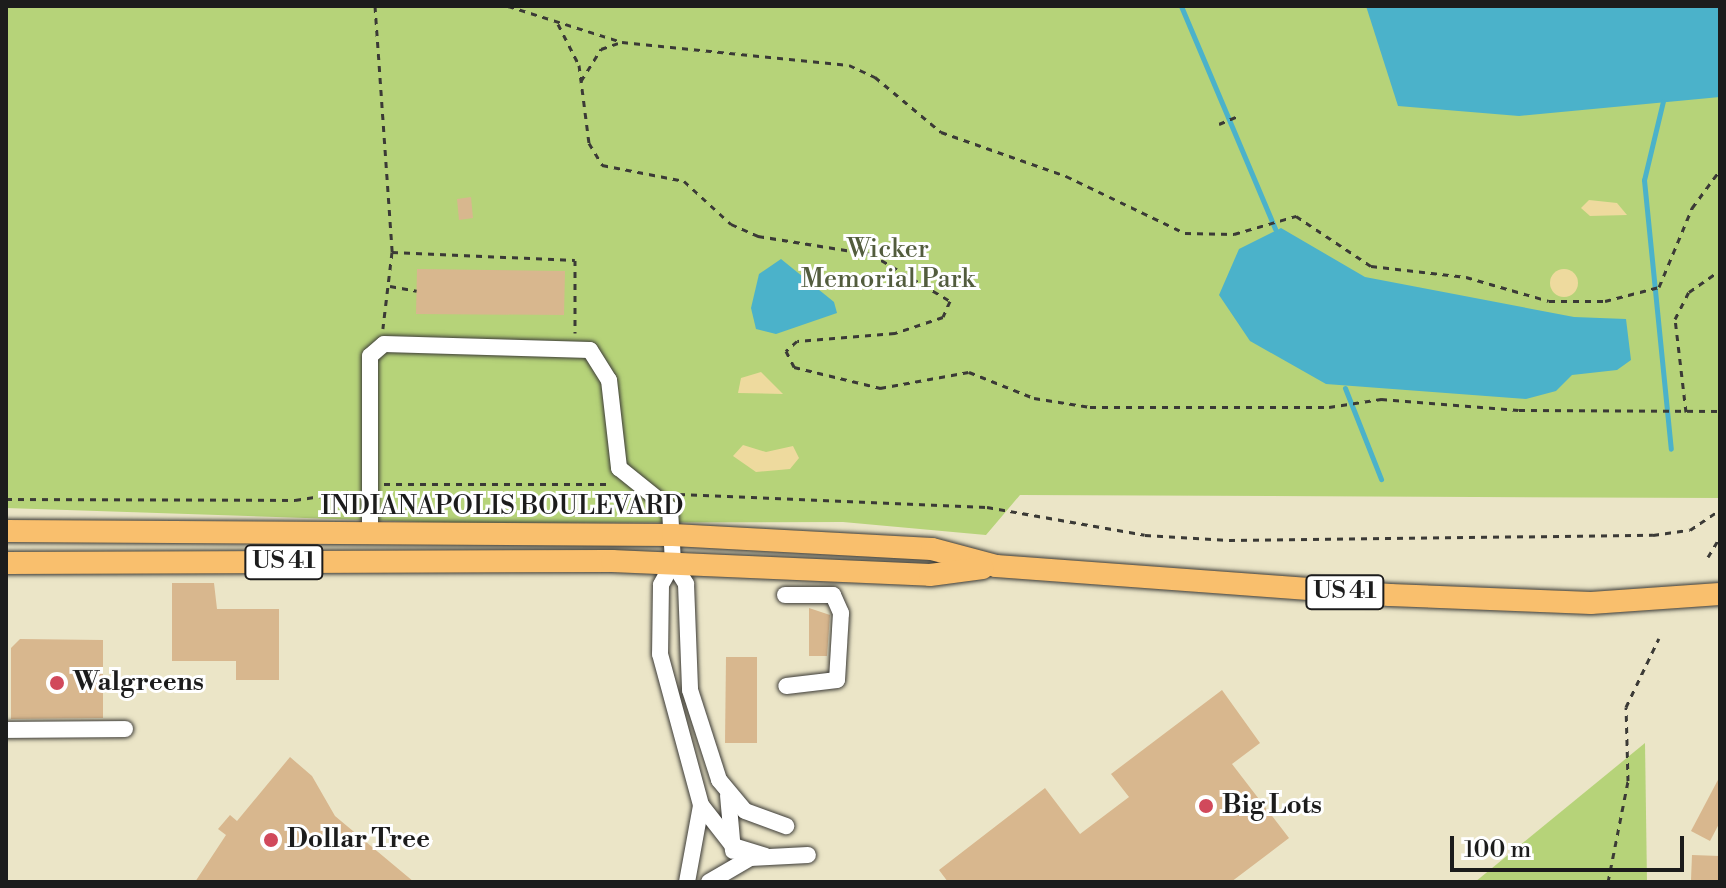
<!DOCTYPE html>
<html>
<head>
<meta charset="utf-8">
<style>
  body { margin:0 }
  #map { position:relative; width:1726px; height:888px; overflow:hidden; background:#ebe5c7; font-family:"Libre Bodoni",serif }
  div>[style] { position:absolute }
  .green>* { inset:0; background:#b6d379 }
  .sand>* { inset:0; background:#eeda9e }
  .round { border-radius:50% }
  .water>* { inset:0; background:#4bb2ca }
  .stream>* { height:5px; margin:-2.5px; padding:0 2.5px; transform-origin:2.5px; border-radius:2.5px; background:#4bb2ca }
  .building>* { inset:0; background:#d8b78e }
  .path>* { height:3px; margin-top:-1.5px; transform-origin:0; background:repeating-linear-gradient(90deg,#3b3a36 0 6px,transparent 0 12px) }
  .roads { filter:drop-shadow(0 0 2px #3b3a36) drop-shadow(0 0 2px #3b3a36) }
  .minor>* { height:16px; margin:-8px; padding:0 8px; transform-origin:8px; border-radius:8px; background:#fff }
  .highway>* { height:22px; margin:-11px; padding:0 11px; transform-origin:11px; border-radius:11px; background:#f9bf6d }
  .dots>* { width:22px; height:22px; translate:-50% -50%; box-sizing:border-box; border:4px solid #fff; border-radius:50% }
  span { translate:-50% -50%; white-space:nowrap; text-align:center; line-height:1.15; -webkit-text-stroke:6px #fff; paint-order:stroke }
  .shield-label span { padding:2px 6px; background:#fff; border:2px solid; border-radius:6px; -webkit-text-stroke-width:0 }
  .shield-label { font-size:24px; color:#1c1c1c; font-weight:700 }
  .park-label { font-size:26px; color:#525c3d }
  .street-label { font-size:26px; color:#1c1c1c }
  .poi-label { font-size:26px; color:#1c1c1c; font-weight:700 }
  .left { translate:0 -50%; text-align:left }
  .frame { position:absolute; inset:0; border:8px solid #1c1c1c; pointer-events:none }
  .scale { position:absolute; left:1450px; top:836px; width:234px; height:36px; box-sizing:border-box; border:4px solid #1c1c1c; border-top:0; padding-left:10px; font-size:24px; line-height:28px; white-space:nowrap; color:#1c1c1c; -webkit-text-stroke:6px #fff; paint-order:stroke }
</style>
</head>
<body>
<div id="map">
  <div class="green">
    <i style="clip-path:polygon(6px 6px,1720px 6px,1720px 498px,1020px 495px,986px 535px,843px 522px,454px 523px,6px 508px)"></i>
    <i style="clip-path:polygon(1645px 743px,1647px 882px,1475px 882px)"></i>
  </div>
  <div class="sand">
    <i style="clip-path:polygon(1589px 200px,1617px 203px,1627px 215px,1590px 216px,1581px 208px)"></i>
    <i class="round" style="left:1550px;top:269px;width:28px;height:28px"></i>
    <i style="clip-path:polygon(761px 372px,783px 394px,738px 393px,741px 378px)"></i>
    <i style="clip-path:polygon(743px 445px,766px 452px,793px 446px,799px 458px,790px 469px,756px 472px,733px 456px)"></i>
  </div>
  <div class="water">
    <i style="clip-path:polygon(1366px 6px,1720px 6px,1720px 97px,1519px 116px,1398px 106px)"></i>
    <i style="clip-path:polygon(1281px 228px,1365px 277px,1574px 317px,1626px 319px,1631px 360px,1617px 370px,1572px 375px,1556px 391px,1526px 399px,1326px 384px,1250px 341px,1219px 295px,1239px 249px)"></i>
    <i style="clip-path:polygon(781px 259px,834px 302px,837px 313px,776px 334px,756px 329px,751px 308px,759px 274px)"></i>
  </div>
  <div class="stream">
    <i style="left:1181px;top:6px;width:242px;rotate:67.1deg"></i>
    <i style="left:1663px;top:101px;width:81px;rotate:103.5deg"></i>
    <i style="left:1644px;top:180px;width:270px;rotate:84.3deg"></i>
    <i style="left:1345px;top:388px;width:98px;rotate:68.4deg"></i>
  </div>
  <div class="building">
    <i style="clip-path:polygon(471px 197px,473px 218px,459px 220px,457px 199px)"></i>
    <i style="clip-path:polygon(417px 269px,565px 271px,564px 315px,416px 314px)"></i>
    <i style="clip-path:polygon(172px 583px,214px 583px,217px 609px,279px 609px,279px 680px,236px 680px,236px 661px,172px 661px)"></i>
    <i style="clip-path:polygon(809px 608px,830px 615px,827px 656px,809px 656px)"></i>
    <i style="clip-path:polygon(20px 639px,103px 640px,103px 718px,11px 719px,11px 648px)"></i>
    <i style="clip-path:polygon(726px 657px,757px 657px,757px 743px,725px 743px)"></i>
    <i style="clip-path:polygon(1222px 690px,1260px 743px,1232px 764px,1289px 838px,1231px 882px,948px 882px,939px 870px,1045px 788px,1080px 834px,1129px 797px,1111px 774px)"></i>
    <i style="clip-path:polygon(290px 757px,312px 776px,335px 816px,414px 882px,195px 882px,226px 835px,218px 829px,230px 815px,237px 821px)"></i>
    <i style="clip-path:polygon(1720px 776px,1720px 822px,1710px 841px,1691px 831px)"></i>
    <i style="clip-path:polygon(1692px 855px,1720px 856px,1720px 881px,1691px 880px)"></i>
  </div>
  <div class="path">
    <i style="left:375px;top:6px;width:247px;rotate:86deg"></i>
    <i style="left:392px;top:252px;width:77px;rotate:96.8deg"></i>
    <i style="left:508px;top:6px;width:120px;rotate:17.5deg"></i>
    <i style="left:622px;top:42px;width:228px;rotate:5.8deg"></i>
    <i style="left:849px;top:65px;width:29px;rotate:25deg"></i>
    <i style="left:875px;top:77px;width:86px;rotate:39.8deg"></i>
    <i style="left:941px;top:132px;width:133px;rotate:19.4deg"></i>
    <i style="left:1066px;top:176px;width:132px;rotate:25.6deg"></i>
    <i style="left:1185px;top:233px;width:49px;rotate:1.2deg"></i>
    <i style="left:1234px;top:234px;width:65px;rotate:-16.2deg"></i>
    <i style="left:1296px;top:216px;width:90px;rotate:33.7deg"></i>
    <i style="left:1371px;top:266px;width:96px;rotate:6.6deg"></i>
    <i style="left:1466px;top:277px;width:86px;rotate:16.1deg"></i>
    <i style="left:1549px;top:301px;width:56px"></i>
    <i style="left:1605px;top:301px;width:56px;rotate:-14.5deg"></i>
    <i style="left:1659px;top:287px;width:86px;rotate:-67.3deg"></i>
    <i style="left:1692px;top:208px;width:47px;rotate:-53.6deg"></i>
    <i style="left:558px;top:24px;width:46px;rotate:62.9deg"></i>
    <i style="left:579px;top:65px;width:79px;rotate:82.7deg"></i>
    <i style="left:589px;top:143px;width:26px;rotate:59deg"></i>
    <i style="left:602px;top:165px;width:84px;rotate:11deg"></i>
    <i style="left:684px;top:181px;width:64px;rotate:42.5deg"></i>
    <i style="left:731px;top:224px;width:30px;rotate:24deg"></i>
    <i style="left:758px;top:236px;width:114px;rotate:9.1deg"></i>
    <i style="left:871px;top:254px;width:92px;rotate:30.7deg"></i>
    <i style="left:950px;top:301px;width:17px;rotate:114deg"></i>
    <i style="left:943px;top:317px;width:51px;rotate:161.6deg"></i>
    <i style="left:895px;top:333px;width:98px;rotate:175.3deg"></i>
    <i style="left:797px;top:341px;width:15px;rotate:138deg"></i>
    <i style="left:786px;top:351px;width:18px;rotate:63deg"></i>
    <i style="left:794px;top:367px;width:89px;rotate:13.7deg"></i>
    <i style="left:880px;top:388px;width:90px;rotate:-10.2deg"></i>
    <i style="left:969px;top:372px;width:70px;rotate:21.8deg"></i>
    <i style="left:1034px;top:398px;width:57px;rotate:9.1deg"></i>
    <i style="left:1090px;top:407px;width:239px"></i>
    <i style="left:1329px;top:407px;width:53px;rotate:-8.7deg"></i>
    <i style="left:1381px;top:399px;width:138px;rotate:4.6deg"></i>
    <i style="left:1519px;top:410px;width:201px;rotate:0.3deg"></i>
    <i style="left:581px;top:81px;width:38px;rotate:-58deg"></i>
    <i style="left:601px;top:49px;width:18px;rotate:-19deg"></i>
    <i style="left:1219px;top:124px;width:23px;rotate:-23deg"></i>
    <i style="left:392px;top:252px;width:183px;rotate:2.5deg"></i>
    <i style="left:575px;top:260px;width:73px;rotate:90deg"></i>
    <i style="left:390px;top:286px;width:27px;rotate:10deg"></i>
    <i style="left:1686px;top:412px;width:94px;rotate:-96.7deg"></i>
    <i style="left:1675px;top:319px;width:30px;rotate:-63deg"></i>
    <i style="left:1689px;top:292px;width:38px;rotate:-35deg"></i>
    <i style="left:384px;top:484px;width:228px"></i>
    <i style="left:679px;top:494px;width:308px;rotate:2.4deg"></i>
    <i style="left:987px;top:507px;width:160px;rotate:10deg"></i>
    <i style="left:1145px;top:535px;width:84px;rotate:3.4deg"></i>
    <i style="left:1229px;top:540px;width:424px;rotate:-0.7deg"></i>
    <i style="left:1653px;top:535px;width:37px;rotate:-8deg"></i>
    <i style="left:1690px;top:530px;width:36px;rotate:-34deg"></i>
    <i style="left:6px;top:499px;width:289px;rotate:0.2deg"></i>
    <i style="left:295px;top:500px;width:59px;rotate:-8.8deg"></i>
    <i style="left:1708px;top:557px;width:23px;rotate:-59deg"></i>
    <i style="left:1608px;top:882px;width:103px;rotate:-78.8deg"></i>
    <i style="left:1628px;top:781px;width:74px;rotate:-91.5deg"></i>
    <i style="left:1626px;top:707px;width:76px;rotate:-64.4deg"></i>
  </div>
  <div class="roads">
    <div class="minor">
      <i style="left:370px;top:534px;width:178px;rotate:-90deg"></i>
      <i style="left:370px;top:356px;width:18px;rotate:-41deg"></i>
      <i style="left:384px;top:344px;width:206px;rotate:1.7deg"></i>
      <i style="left:590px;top:350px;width:36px;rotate:58deg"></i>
      <i style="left:609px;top:380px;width:89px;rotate:83.5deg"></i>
      <i style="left:619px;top:468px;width:65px;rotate:38.8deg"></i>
      <i style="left:670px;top:509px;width:54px;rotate:86.8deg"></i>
      <i style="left:673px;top:563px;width:25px;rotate:119deg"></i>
      <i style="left:661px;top:585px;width:69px;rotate:90.8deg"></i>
      <i style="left:660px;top:654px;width:156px;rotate:74.8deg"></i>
      <i style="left:701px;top:805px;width:52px;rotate:52deg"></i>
      <i style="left:733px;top:846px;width:34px;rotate:17deg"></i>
      <i style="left:673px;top:563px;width:25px;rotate:58deg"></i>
      <i style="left:686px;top:584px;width:106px;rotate:87.8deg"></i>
      <i style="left:690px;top:690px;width:95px;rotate:72.1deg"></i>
      <i style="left:719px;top:780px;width:40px;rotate:50deg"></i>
      <i style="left:745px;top:811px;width:44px;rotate:20.1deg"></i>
      <i style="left:785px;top:595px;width:48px"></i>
      <i style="left:833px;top:595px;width:20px;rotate:66deg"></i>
      <i style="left:841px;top:613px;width:67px;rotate:93.4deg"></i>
      <i style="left:837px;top:680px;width:51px;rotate:173.3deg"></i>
      <i style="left:6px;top:730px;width:119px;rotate:-0.5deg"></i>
      <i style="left:728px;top:795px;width:56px;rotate:84.9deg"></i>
      <i style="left:687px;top:882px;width:77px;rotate:-79.6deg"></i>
      <i style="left:709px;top:882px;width:48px;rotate:-30.3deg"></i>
      <i style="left:750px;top:858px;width:58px;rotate:-3deg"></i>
    </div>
    <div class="highway">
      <i style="left:6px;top:531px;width:667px;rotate:0.34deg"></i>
      <i style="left:673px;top:535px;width:259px;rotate:3.1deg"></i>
      <i style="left:932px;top:549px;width:66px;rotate:14.9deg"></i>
      <i style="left:996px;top:566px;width:395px;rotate:4.2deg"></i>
      <i style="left:1390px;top:595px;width:201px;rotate:2.3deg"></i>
      <i style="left:1591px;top:603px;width:129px;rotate:-4deg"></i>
      <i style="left:6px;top:563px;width:606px;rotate:-0.19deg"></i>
      <i style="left:612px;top:561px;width:318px;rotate:2.5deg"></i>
      <i style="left:930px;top:575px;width:53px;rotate:-7.5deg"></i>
    </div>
  </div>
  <div class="dots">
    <i style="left:57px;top:683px;background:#d1495b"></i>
    <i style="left:1206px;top:806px;background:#d1495b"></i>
    <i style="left:271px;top:840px;background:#d1495b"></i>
  </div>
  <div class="shield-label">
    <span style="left:284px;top:562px">US 41</span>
    <span style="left:1345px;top:592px">US 41</span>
  </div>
  <div class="park-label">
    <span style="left:888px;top:265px">Wicker<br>Memorial Park</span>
  </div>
  <div class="street-label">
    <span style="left:502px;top:507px">INDIANAPOLIS BOULEVARD</span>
  </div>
  <div class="poi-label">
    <span class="left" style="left:73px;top:683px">Walgreens</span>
    <span class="left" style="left:1222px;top:806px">Big Lots</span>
    <span class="left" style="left:287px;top:840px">Dollar Tree</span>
  </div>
  <div class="frame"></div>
  <div class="scale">100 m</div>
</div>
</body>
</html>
